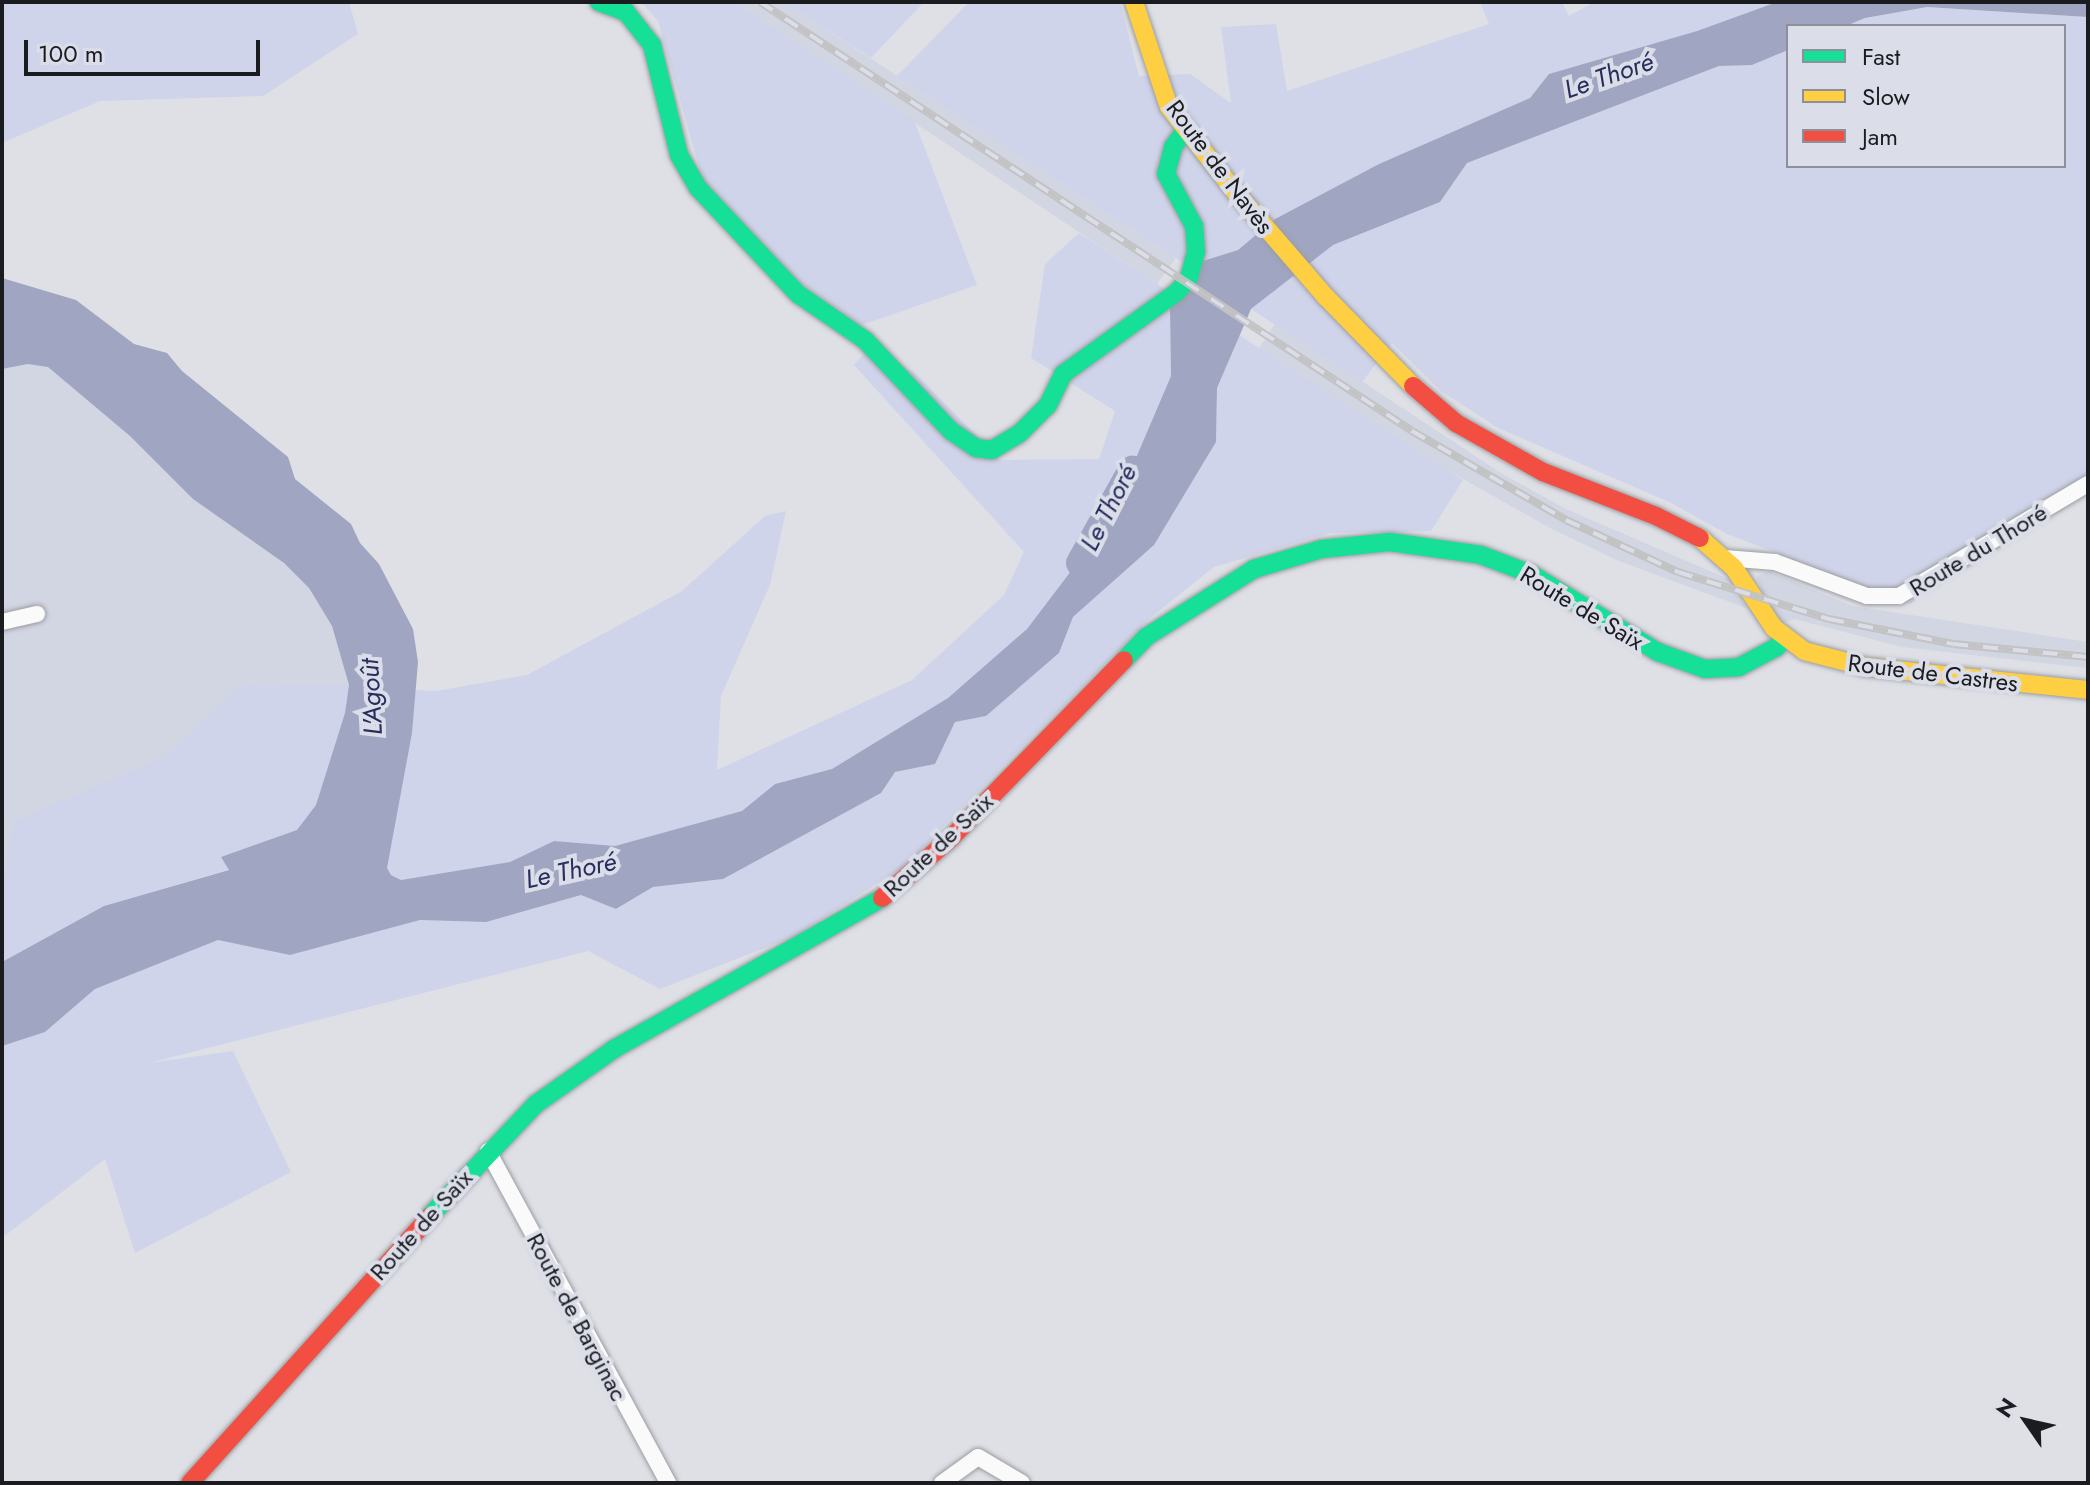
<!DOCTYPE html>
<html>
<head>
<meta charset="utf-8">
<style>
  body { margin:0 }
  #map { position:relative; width:2090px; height:1485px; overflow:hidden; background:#dee0e6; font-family:Jost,sans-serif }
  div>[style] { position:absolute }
  .built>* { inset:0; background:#d2d5e2 }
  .green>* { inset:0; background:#d0d4ea }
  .water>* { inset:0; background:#a0a5c1 }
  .river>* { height:28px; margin:-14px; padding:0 14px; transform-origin:14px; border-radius:14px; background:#a0a5c1 }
  .roads { filter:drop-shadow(0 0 2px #9b9da1) drop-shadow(0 0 2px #9b9da1) }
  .street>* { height:16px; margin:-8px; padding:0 8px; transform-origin:8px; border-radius:8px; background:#fafafb }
  .fast>* { height:18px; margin:-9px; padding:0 9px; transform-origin:9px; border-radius:9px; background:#16e098 }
  .slow>* { height:18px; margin:-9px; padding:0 9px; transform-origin:9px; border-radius:9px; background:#ffcf43 }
  .jam>* { height:18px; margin:-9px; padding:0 9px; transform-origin:9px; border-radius:9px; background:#f24e42 }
  .rail>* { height:8px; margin-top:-4px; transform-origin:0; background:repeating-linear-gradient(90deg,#dbdee9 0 15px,#c3c3c4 0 30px); box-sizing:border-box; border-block:2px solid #c3c3c4 }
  span { translate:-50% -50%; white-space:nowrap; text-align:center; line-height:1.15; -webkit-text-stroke:8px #dbdee9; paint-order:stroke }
  .street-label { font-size:24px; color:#1b1c20 }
  .water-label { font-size:26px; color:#272d5d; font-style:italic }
  .frame { position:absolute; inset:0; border:4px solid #1b1c20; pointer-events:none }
  .legend { position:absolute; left:1786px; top:24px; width:280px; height:144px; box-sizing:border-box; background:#dbdee9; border:2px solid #8e9099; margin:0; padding:10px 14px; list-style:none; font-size:24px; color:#1b1c20 }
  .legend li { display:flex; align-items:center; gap:16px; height:40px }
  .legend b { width:40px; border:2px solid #8e9099 }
  .north { position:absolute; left:1986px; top:1381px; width:80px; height:80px; -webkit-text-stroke:6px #dbdee9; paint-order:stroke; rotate:304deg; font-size:22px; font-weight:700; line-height:32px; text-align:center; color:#1b1c20 }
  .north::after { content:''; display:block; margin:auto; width:28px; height:36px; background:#1b1c20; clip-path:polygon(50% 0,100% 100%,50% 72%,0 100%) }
  .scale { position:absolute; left:24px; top:40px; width:236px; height:36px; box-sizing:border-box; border:4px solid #1b1c20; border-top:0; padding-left:10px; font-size:24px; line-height:28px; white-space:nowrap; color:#1b1c20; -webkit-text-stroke:6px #dbdee9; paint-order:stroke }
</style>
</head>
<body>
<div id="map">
  <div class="built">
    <i style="clip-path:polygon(733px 2px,784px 2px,1176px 258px,1157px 284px)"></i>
    <i style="clip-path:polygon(1275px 324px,1504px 475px,1566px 509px,1733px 581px,1746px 608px,1619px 561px,1552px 529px,1424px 457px,1259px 348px)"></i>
    <i style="clip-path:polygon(28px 364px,48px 366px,130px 436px,193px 499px,284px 563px,309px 588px,332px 626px,349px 685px,2px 914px,2px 369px)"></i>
    <i style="clip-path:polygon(1769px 571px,1852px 606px,2088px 642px,2088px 668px,1902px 647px,1795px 619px,1783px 623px,1771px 610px,1756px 577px)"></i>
  </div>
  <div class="green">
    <i style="clip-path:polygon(2px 2px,349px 2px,358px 34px,263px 96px,100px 101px,2px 143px)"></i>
    <i style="clip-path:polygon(641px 2px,733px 2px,914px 120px,977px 285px,862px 325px,801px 283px,702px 178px,658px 21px)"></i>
    <i style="clip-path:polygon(784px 2px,924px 2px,871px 58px)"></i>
    <i style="clip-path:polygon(969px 2px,1120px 2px,1139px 76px,1190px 74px,1231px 103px,1221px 27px,1276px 24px,1287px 91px,1489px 24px,1480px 2px,1562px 2px,1569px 16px,1594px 2px,1777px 2px,1697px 31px,1549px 74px,1530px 98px,1379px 164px,1275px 219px,1238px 250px,1203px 261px,1196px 271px,897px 76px)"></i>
    <i style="clip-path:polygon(1927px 7px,2088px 17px,2088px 493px,1910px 604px,1727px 534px,1669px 502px,1498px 428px,1441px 391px,1392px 343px,1362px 382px,1251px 309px,1333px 245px,1440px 202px,1467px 163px,1719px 66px,1752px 65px,1788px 50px,1788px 166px,2064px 166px,2064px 26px,1846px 26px,1865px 18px)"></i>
    <i style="clip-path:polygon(1079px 233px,1177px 297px,1170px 309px,1171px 376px,1109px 521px,1027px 629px,948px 698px,832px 769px,775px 784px,743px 811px,615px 846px,554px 841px,510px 862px,401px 880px,391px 875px,387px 868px,388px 856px,412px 733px,415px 690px,436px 691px,527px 675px,682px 591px,765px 516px,786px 511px,770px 585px,721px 696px,717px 770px,912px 680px,1004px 595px,1024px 552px,854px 365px,868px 349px,914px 372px,1000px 460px,1099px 459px,1115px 411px,1031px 358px,1045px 264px)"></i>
    <i style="clip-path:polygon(1239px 335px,1463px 480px,1431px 531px,1330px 533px,1214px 567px,1149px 619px,904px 866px,795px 936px,660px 989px,588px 951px,149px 1063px,233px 1051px,291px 1172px,135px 1253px,105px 1159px,2px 1238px,2px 1046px,45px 1032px,95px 989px,218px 940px,290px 955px,420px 920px,486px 922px,581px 895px,617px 909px,653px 887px,723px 879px,880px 793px,895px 772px,935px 764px,955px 722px,986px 716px,1059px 653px,1073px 617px,1154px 545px,1216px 442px,1217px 388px)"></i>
    <i style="clip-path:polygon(349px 685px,345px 713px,316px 806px,297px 830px,222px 857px,230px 869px,104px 906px,2px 962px,2px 881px,15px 821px,162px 758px,242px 686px)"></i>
  </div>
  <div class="water">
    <i style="clip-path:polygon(1777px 2px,2088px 2px,2088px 17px,1927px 7px,1865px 18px,1846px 26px,1788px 26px,1788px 50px,1752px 65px,1719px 66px,1467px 163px,1440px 202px,1333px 245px,1251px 309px,1217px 388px,1216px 442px,1154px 545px,1073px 617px,1059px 653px,986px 716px,955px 722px,935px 764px,895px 772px,881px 793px,723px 879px,653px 887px,616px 909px,581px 895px,486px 922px,420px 920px,290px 955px,218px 940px,95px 989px,45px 1032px,2px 1046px,2px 962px,104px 906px,229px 870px,221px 857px,297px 830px,316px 805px,345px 713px,349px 685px,332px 626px,309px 588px,284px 563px,193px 499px,130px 436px,48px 367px,28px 364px,2px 369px,2px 278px,76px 300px,134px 344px,167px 353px,182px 371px,288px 457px,295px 479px,351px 524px,360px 543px,379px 564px,413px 629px,418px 662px,412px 733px,387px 868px,391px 875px,401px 880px,510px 862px,554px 841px,615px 846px,742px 811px,775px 784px,832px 769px,948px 698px,1027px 629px,1109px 521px,1171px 376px,1170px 309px,1203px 261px,1238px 250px,1275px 219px,1379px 164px,1530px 98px,1549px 74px,1697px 31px)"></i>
  </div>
  <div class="river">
    <i style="left:1080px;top:563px;width:107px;rotate:-60.8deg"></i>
  </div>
  <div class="roads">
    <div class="street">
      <i style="left:1725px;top:558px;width:50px;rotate:4.6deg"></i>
      <i style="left:1775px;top:562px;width:98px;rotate:20.3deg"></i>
      <i style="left:1867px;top:596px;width:32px"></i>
      <i style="left:1899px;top:596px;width:220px;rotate:-30.7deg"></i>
      <i style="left:2px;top:622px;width:36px;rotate:-13deg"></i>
      <i style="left:488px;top:1151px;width:378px;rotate:61.5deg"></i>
      <i style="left:942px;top:1483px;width:44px;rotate:-35.8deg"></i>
      <i style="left:978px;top:1457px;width:51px;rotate:30.6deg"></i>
    </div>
    <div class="fast">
      <i style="left:599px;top:2px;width:29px;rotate:20deg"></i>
      <i style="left:626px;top:12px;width:42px;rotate:51.8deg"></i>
      <i style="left:652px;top:45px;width:113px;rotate:76.2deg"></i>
      <i style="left:679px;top:155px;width:38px;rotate:60deg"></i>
      <i style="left:698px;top:188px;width:146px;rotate:46.7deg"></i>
      <i style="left:798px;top:294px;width:81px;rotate:34.5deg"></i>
      <i style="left:865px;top:340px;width:125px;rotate:46.6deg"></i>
      <i style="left:951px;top:431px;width:30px;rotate:34deg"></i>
      <i style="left:976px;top:448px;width:16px;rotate:7deg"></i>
      <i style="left:992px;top:450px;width:31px;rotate:-31deg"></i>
      <i style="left:1019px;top:434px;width:41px;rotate:-45deg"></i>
      <i style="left:1048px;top:405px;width:34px;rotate:-64deg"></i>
      <i style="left:1063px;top:374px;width:140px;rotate:-35.7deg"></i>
      <i style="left:1177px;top:292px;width:18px;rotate:-49deg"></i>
      <i style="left:1189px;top:278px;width:27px;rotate:-75deg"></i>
      <i style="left:1196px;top:252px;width:26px;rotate:-94deg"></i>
      <i style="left:1194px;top:226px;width:59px;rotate:-118.3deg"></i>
      <i style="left:1166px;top:174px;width:28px;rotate:-75deg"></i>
      <i style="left:1173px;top:147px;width:22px;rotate:-54deg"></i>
      <i style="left:1124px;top:660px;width:32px;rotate:-46deg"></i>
      <i style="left:1146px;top:637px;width:128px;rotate:-32.2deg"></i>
      <i style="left:1254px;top:569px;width:71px;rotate:-16.4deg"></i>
      <i style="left:1322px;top:549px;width:68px;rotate:-5.9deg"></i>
      <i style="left:1390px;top:542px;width:92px;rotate:8.1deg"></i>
      <i style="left:1481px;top:555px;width:53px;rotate:20.8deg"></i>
      <i style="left:1531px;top:574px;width:149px;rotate:31.6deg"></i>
      <i style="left:1658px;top:652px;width:50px;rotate:19.9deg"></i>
      <i style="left:1705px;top:669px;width:34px;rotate:-3deg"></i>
      <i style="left:1739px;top:667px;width:43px;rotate:-27.8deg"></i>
      <i style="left:1777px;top:647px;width:11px;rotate:-52deg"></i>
      <i style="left:430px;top:1216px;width:154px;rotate:-46.6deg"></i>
      <i style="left:536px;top:1104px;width:95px;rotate:-35.2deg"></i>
      <i style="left:614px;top:1049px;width:308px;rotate:-29.4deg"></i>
    </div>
    <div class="slow">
      <i style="left:1134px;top:2px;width:111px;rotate:71.6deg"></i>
      <i style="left:1169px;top:107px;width:110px;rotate:52deg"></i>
      <i style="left:1237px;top:194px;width:136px;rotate:49.2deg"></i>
      <i style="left:1326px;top:297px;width:124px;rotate:45.7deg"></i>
      <i style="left:1700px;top:538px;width:45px;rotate:41.4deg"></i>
      <i style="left:1734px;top:568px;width:72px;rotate:56.3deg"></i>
      <i style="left:1774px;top:628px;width:38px;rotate:37deg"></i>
      <i style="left:1804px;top:651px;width:64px;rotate:14.5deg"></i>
      <i style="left:1866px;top:667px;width:223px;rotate:5.9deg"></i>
    </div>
    <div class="jam">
      <i style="left:1413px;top:386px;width:57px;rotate:40.7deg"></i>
      <i style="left:1456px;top:423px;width:100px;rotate:29.4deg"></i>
      <i style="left:1543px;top:472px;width:121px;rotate:21.3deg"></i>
      <i style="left:1656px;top:516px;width:49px;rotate:26.6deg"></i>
      <i style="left:882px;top:898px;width:91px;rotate:-41deg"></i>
      <i style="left:951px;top:838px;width:248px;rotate:-45.8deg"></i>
      <i style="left:190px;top:1483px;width:359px;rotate:-48deg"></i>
    </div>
  </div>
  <div class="rail">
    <i style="left:760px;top:2px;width:780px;rotate:33.34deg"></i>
    <i style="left:1412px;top:431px;width:178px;rotate:30deg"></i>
    <i style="left:1566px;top:520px;width:123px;rotate:24.9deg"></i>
    <i style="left:1678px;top:572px;width:158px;rotate:17.3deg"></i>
    <i style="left:1829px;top:619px;width:126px;rotate:11.4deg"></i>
    <i style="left:1953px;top:644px;width:136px;rotate:5.5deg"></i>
  </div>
  <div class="street-label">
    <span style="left:1220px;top:167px;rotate:53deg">Route de Navès</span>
    <span style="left:1978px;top:550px;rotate:-31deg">Route du Thoré</span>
    <span style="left:1582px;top:608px;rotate:31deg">Route de Saïx</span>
    <span style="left:1933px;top:673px;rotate:7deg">Route de Castres</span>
    <span style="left:938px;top:845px;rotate:-43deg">Route de Saïx</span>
    <span style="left:421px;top:1225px;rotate:-48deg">Route de Saïx</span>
    <span style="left:577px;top:1317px;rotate:62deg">Route de Barginac</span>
  </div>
  <div class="water-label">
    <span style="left:1609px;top:76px;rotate:-19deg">Le Thoré</span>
    <span style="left:1109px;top:508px;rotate:-63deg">Le Thoré</span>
    <span style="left:372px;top:697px;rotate:-93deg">L'Agoût</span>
    <span style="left:571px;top:871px;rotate:-12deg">Le Thoré</span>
  </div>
  <div class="frame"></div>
  <ul class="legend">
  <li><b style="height:10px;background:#16e098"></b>Fast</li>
  <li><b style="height:10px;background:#ffcf43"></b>Slow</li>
  <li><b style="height:10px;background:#f24e42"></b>Jam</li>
  </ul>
  <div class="north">N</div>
  <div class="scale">100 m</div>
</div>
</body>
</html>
